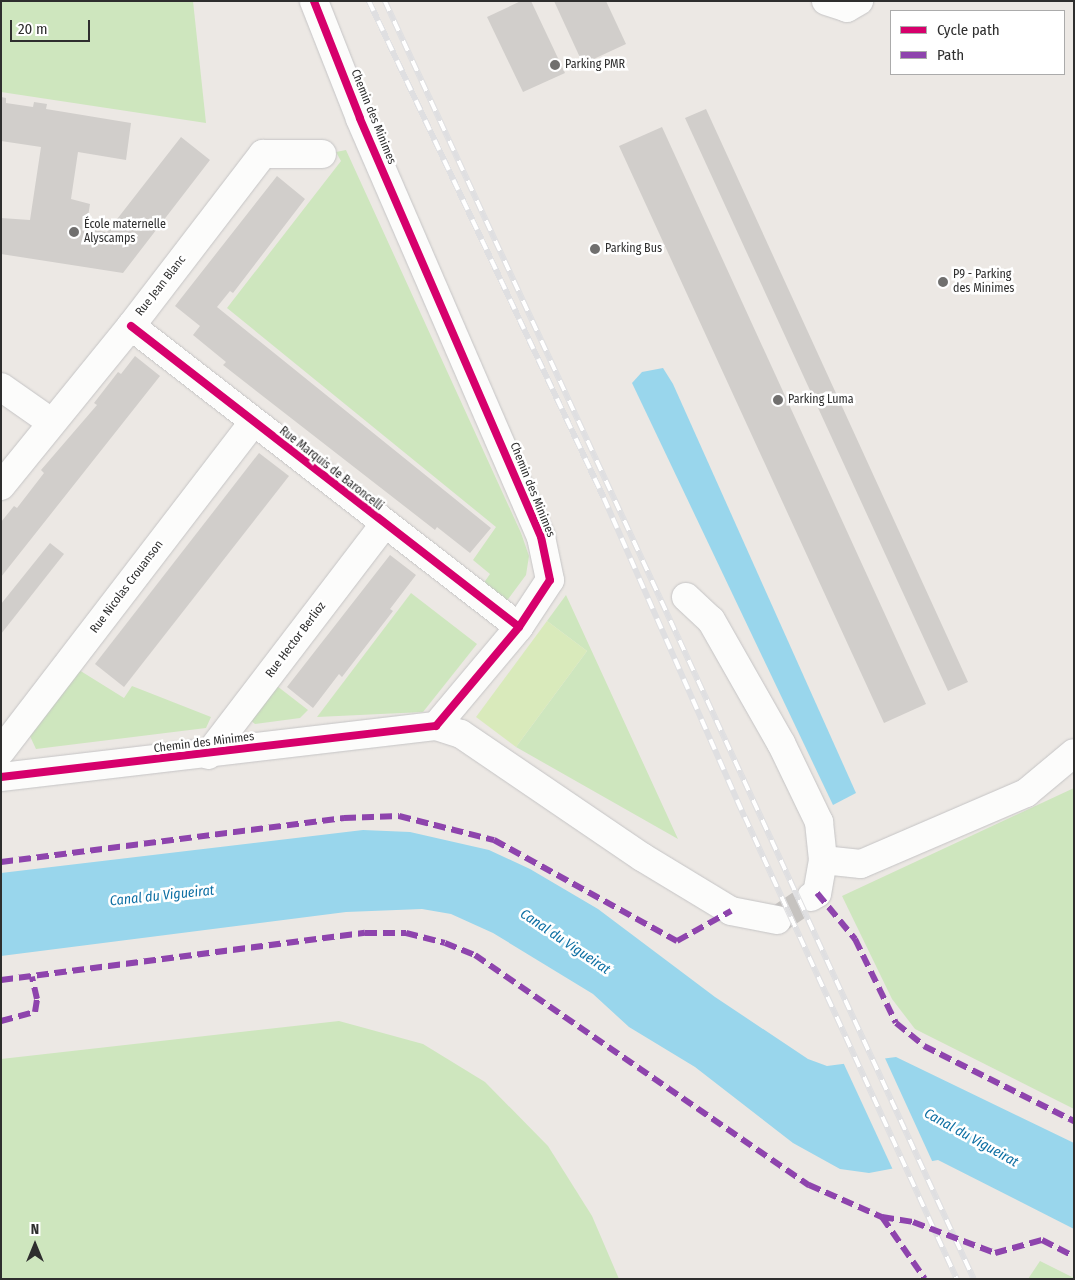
<!DOCTYPE html>
<html>
<head>
<meta charset="utf-8">
<style>
  body { margin:0 }
  #map { position:relative; width:1075px; height:1280px; overflow:hidden; background:#ece8e4; font-family:"Fira Sans Condensed",sans-serif }
  div>[style] { position:absolute }
  .green>* { inset:0; background:#cee6be }
  .pitch>* { inset:0; background:#d9eabb }
  .water>* { inset:0; background:#99d6ec }
  .pier>* { inset:0; background:#ece8e4 }
  .building>* { inset:0; background:#d1cecb }
  .minor-tunnel>* { height:28px; margin-top:-14px; transform-origin:0; background:repeating-linear-gradient(90deg,#c6c3c0 0 28px,transparent 0 42px) }
  .roads { filter:drop-shadow(0 0 1px #c5c4c5) drop-shadow(0 0 1px #c5c4c5) }
  .minor>* { height:28px; margin:-14px; padding:0 14px; transform-origin:14px; border-radius:14px; background:#fcfcfb }
  .rail>* { height:5.5px; margin-top:-2.75px; transform-origin:0; background:repeating-linear-gradient(90deg,#fff 0 11px,#dfdfe1 0 22px); box-sizing:border-box; border-block:1px solid #dfdfe1 }
  .quiet>* { height:6px; margin-top:-3px; transform-origin:0; background:repeating-linear-gradient(90deg,#8e44ad 0 12px,transparent 0 18px) }
  .cycleway>* { height:8px; margin:-4px; padding:0 4px; transform-origin:4px; border-radius:4px; background:#d6006c }
  .dots>* { width:14px; height:14px; translate:-50% -50%; box-sizing:border-box; border:2px solid #fff; border-radius:50% }
  span { translate:-50% -50%; white-space:nowrap; text-align:center; line-height:1.15; -webkit-text-stroke:5px #fff; paint-order:stroke }
  .poi-label { font-size:12px; color:#2e2e2e }
  .left { translate:0 -50%; text-align:left }
  .street-label { font-size:12px; color:#2e2e2e }
  .water-label { font-size:14px; color:#0d6fa3; font-style:italic }
  .frame { position:absolute; inset:0; border:2px solid #2e2e2e; pointer-events:none }
  .legend { position:absolute; left:890px; top:10px; width:175px; height:65px; box-sizing:border-box; background:#fff; border:1px solid #ababab; margin:0; padding:6px 9px; list-style:none; font-size:15px; color:#2e2e2e }
  .legend li { display:flex; align-items:center; gap:10px; height:25px }
  .legend b { width:25px; border:1px solid #ababab }
  .north { position:absolute; left:10px; top:1220px; width:50px; height:50px; -webkit-text-stroke:4px #fff; paint-order:stroke; rotate:0deg; font-size:14px; font-weight:700; line-height:20px; text-align:center; color:#2e2e2e }
  .north::after { content:''; display:block; margin:auto; width:18px; height:22px; background:#2e2e2e; clip-path:polygon(50% 0,100% 100%,50% 72%,0 100%) }
  .scale { position:absolute; left:10px; top:20px; width:80px; height:22px; box-sizing:border-box; border:2px solid #2e2e2e; border-top:0; padding-left:6px; font-size:15px; line-height:18px; white-space:nowrap; color:#2e2e2e; -webkit-text-stroke:4px #fff; paint-order:stroke }
</style>
</head>
<body>
<div id="map">
  <div class="green">
    <i style="clip-path:polygon(1px 1px,193px 1px,206px 123px,1px 92px)"></i>
    <i style="clip-path:polygon(346px 150px,521px 533px,529px 556px,526px 575px,503px 606px,481px 587px,490px 574px,473px 560px,496px 527px,227px 308px,341px 161px,336px 152px)"></i>
    <i style="clip-path:polygon(411px 593px,477px 644px,423px 712px,317px 717px)"></i>
    <i style="clip-path:polygon(566px 595px,678px 839px,516px 747px,587px 651px,547px 621px)"></i>
    <i style="clip-path:polygon(79px 670px,124px 698px,132px 686px,211px 717px,206px 728px,36px 749px,28px 732px)"></i>
    <i style="clip-path:polygon(277px 686px,308px 710px,300px 718px,255px 724px,249px 719px)"></i>
    <i style="clip-path:polygon(1074px 788px,1074px 1109px,915px 1029px,892px 999px,842px 896px)"></i>
    <i style="clip-path:polygon(339px 1021px,423px 1044px,485px 1082px,548px 1146px,592px 1216px,619px 1279px,1px 1279px,1px 1059px)"></i>
    <i style="clip-path:polygon(1040px 1261px,1074px 1278px,1074px 1279px,1028px 1279px)"></i>
  </div>
  <div class="pitch">
    <i style="clip-path:polygon(547px 621px,587px 651px,516px 747px,476px 717px)"></i>
  </div>
  <div class="water">
    <i style="clip-path:polygon(663px 368px,673px 384px,856px 793px,833px 805px,632px 383px,642px 372px)"></i>
    <i style="clip-path:polygon(363px 830px,410px 832px,489px 850px,530px 869px,598px 909px,715px 997px,808px 1059px,827px 1066px,896px 1057px,1074px 1143px,1074px 1229px,938px 1160px,869px 1173px,840px 1169px,793px 1143px,695px 1067px,629px 1027px,593px 994px,493px 933px,451px 914px,422px 909px,346px 912px,1px 956px,1px 873px)"></i>
  </div>
  <div class="pier">
    <i style="clip-path:polygon(884px 1056px,933px 1163px,893px 1170px,843px 1062px)"></i>
  </div>
  <div class="building">
    <i style="clip-path:polygon(521px 1px,531px 1px,565px 73px,523px 92px,487px 17px)"></i>
    <i style="clip-path:polygon(554px 1px,606px 1px,626px 44px,583px 64px)"></i>
    <i style="clip-path:polygon(1px 97px,6px 98px,6px 103px,33px 107px,34px 102px,47px 104px,46px 109px,131px 123px,126px 160px,78px 152px,71px 199px,90px 204px,86px 229px,107px 232px,181px 137px,210px 160px,123px 273px,1px 254px,1px 218px,30px 220px,41px 147px,1px 141px)"></i>
    <i style="clip-path:polygon(706px 109px,968px 682px,948px 691px,685px 118px)"></i>
    <i style="clip-path:polygon(662px 127px,926px 704px,884px 723px,619px 146px)"></i>
    <i style="clip-path:polygon(277px 176px,305px 199px,233px 293px,230px 291px,217px 307px,491px 528px,470px 553px,437px 527px,435px 530px,223px 365px,226px 362px,193px 335px,200px 326px,175px 306px)"></i>
    <i style="clip-path:polygon(135px 356px,160px 376px,1px 577px,1px 522px,14px 506px,17px 508px,44px 473px,41px 470px,97px 405px,94px 403px,118px 372px,121px 374px)"></i>
    <i style="clip-path:polygon(259px 453px,289px 476px,124px 687px,95px 664px)"></i>
    <i style="clip-path:polygon(50px 543px,64px 554px,1px 634px,1px 604px)"></i>
    <i style="clip-path:polygon(390px 555px,416px 575px,390px 609px,393px 611px,342px 677px,339px 674px,313px 708px,287px 687px)"></i>
  </div>
  <div class="minor-tunnel">
    <i style="left:777px;top:920px;width:41px;rotate:-34.1deg"></i>
  </div>
  <div class="roads">
    <div class="minor">
      <i style="left:826px;top:1px;width:22px;rotate:18deg"></i>
      <i style="left:847px;top:8px;width:14px;rotate:-30deg"></i>
      <i style="left:131px;top:326px;width:491px;rotate:37.8deg"></i>
      <i style="left:1px;top:387px;width:61px;rotate:35deg"></i>
      <i style="left:1px;top:486px;width:206px;rotate:-50.9deg"></i>
      <i style="left:131px;top:326px;width:217px;rotate:-52.5deg"></i>
      <i style="left:263px;top:154px;width:59px"></i>
      <i style="left:686px;top:597px;width:34px;rotate:43deg"></i>
      <i style="left:711px;top:620px;width:142px;rotate:60.4deg"></i>
      <i style="left:781px;top:743px;width:88px;rotate:64.3deg"></i>
      <i style="left:819px;top:822px;width:38px;rotate:84deg"></i>
      <i style="left:823px;top:860px;width:34px;rotate:100deg"></i>
      <i style="left:817px;top:893px;width:7px;rotate:146deg"></i>
      <i style="left:436px;top:726px;width:26px;rotate:18deg"></i>
      <i style="left:461px;top:734px;width:219px;rotate:34.2deg"></i>
      <i style="left:642px;top:857px;width:104px;rotate:31.2deg"></i>
      <i style="left:731px;top:911px;width:47px;rotate:11.1deg"></i>
      <i style="left:1px;top:751px;width:414px;rotate:-52.5deg"></i>
      <i style="left:208px;top:755px;width:290px;rotate:-52.6deg"></i>
      <i style="left:1px;top:777px;width:438px;rotate:-6.7deg"></i>
      <i style="left:436px;top:726px;width:129px;rotate:-50deg"></i>
      <i style="left:519px;top:627px;width:56px;rotate:-56.6deg"></i>
      <i style="left:550px;top:580px;width:44px;rotate:-101.8deg"></i>
      <i style="left:541px;top:537px;width:456px;rotate:-113.4deg"></i>
      <i style="left:360px;top:118px;width:126px;rotate:-111.5deg"></i>
      <i style="left:823px;top:860px;width:38px;rotate:6deg"></i>
      <i style="left:861px;top:864px;width:180px;rotate:-23.3deg"></i>
      <i style="left:1026px;top:793px;width:62px;rotate:-39.8deg"></i>
    </div>
  </div>
  <div class="rail">
    <i style="left:369px;top:1px;width:550px;rotate:64.69deg"></i>
    <i style="left:604px;top:498px;width:349px;rotate:66.2deg"></i>
    <i style="left:745px;top:817px;width:508px;rotate:65.35deg"></i>
    <i style="left:385px;top:1px;width:1407px;rotate:65.26deg"></i>
  </div>
  <div class="quiet">
    <i style="left:1px;top:862px;width:346px;rotate:-7.3deg"></i>
    <i style="left:344px;top:818px;width:55px;rotate:-2.1deg"></i>
    <i style="left:399px;top:816px;width:98px;rotate:14.2deg"></i>
    <i style="left:494px;top:840px;width:209px;rotate:28.9deg"></i>
    <i style="left:677px;top:941px;width:62px;rotate:-29.1deg"></i>
    <i style="left:817px;top:893px;width:60px;rotate:50.4deg"></i>
    <i style="left:855px;top:939px;width:93px;rotate:64deg"></i>
    <i style="left:896px;top:1023px;width:36px;rotate:39deg"></i>
    <i style="left:924px;top:1046px;width:168px;rotate:26.6deg"></i>
    <i style="left:1px;top:980px;width:367px;rotate:-7.4deg"></i>
    <i style="left:365px;top:933px;width:41px"></i>
    <i style="left:406px;top:933px;width:40px;rotate:14.4deg"></i>
    <i style="left:445px;top:943px;width:32px;rotate:22deg"></i>
    <i style="left:475px;top:955px;width:406px;rotate:34.6deg"></i>
    <i style="left:809px;top:1185px;width:80px;rotate:23.7deg"></i>
    <i style="left:882px;top:1217px;width:31px;rotate:9deg"></i>
    <i style="left:913px;top:1222px;width:88px;rotate:20.7deg"></i>
    <i style="left:995px;top:1253px;width:49px;rotate:-15.5deg"></i>
    <i style="left:1042px;top:1240px;width:36px;rotate:27deg"></i>
    <i style="left:1px;top:1021px;width:35px;rotate:-15deg"></i>
    <i style="left:35px;top:1012px;width:13px;rotate:-81deg"></i>
    <i style="left:37px;top:999px;width:23px;rotate:-103deg"></i>
    <i style="left:882px;top:1217px;width:75px;rotate:55.3deg"></i>
  </div>
  <div class="cycleway">
    <i style="left:131px;top:326px;width:491px;rotate:37.8deg"></i>
    <i style="left:1px;top:777px;width:438px;rotate:-6.7deg"></i>
    <i style="left:436px;top:726px;width:129px;rotate:-50deg"></i>
    <i style="left:519px;top:627px;width:56px;rotate:-56.6deg"></i>
    <i style="left:550px;top:580px;width:44px;rotate:-101.8deg"></i>
    <i style="left:541px;top:537px;width:456px;rotate:-113.4deg"></i>
    <i style="left:360px;top:118px;width:126px;rotate:-111.5deg"></i>
  </div>
  <div class="dots">
    <i style="left:555px;top:65px;background:#706f6e"></i>
    <i style="left:74px;top:232px;background:#706f6e"></i>
    <i style="left:595px;top:249px;background:#706f6e"></i>
    <i style="left:943px;top:282px;background:#706f6e"></i>
    <i style="left:778px;top:400px;background:#706f6e"></i>
  </div>
  <div class="poi-label">
    <span class="left" style="left:565px;top:65px">Parking PMR</span>
    <span class="left" style="left:84px;top:232px">École maternelle<br>Alyscamps</span>
    <span class="left" style="left:605px;top:249px">Parking Bus</span>
    <span class="left" style="left:953px;top:282px">P9 - Parking<br>des Minimes</span>
    <span class="left" style="left:788px;top:400px">Parking Luma</span>
  </div>
  <div class="street-label">
    <span style="left:373px;top:117px;rotate:68deg">Chemin des Minimes</span>
    <span style="left:161px;top:286px;rotate:-52deg">Rue Jean Blanc</span>
    <span style="left:331px;top:469px;rotate:38deg">Rue Marquis de Baroncelli</span>
    <span style="left:532px;top:490px;rotate:68deg">Chemin des Minimes</span>
    <span style="left:127px;top:587px;rotate:-53deg">Rue Nicolas Crouanson</span>
    <span style="left:296px;top:640px;rotate:-53deg">Rue Hector Berlioz</span>
    <span style="left:204px;top:743px;rotate:-7deg">Chemin des Minimes</span>
  </div>
  <div class="water-label">
    <span style="left:162px;top:896px;rotate:-6deg">Canal du Vigueirat</span>
    <span style="left:565px;top:942px;rotate:34deg">Canal du Vigueirat</span>
    <span style="left:971px;top:1138px;rotate:29deg">Canal du Vigueirat</span>
  </div>
  <div class="frame"></div>
  <ul class="legend">
  <li><b style="height:6px;background:#d6006c"></b>Cycle path</li>
  <li><b style="height:6px;background:#8e44ad"></b>Path</li>
  </ul>
  <div class="north">N</div>
  <div class="scale">20 m</div>
</div>
</body>
</html>
